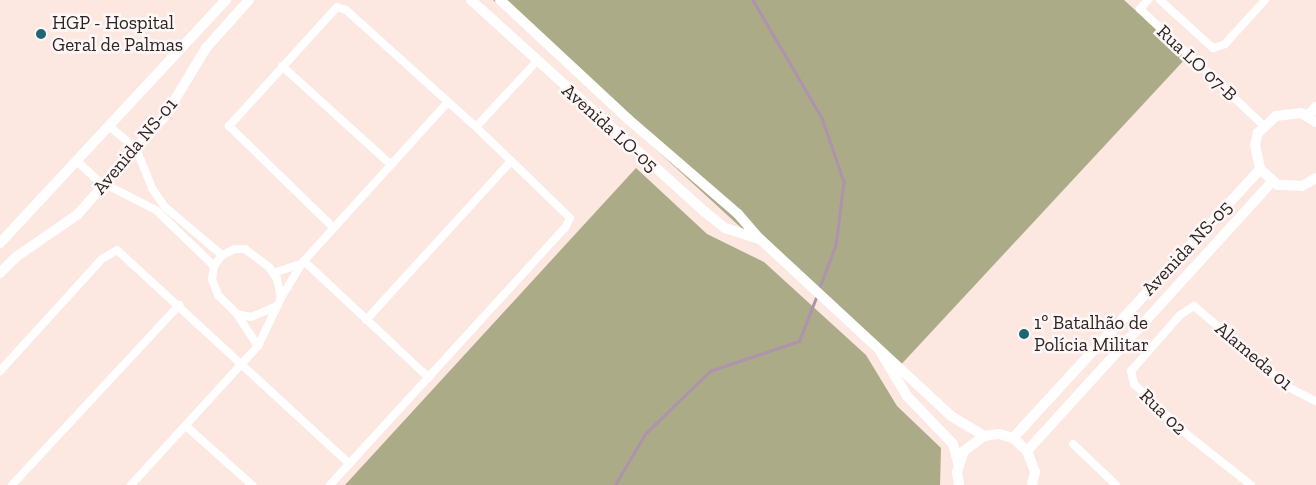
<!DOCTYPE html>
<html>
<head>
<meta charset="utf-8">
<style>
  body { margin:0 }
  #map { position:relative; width:1316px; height:485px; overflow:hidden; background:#fce7e1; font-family:"Zilla Slab",serif }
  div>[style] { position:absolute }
  .forest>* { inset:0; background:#acab88 }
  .stream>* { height:2.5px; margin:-1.25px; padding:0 1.25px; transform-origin:1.25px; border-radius:1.25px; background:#ae93ad }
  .street>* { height:8px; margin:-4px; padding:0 4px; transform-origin:4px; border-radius:4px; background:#fff }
  .secondary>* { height:10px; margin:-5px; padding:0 5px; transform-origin:5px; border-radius:5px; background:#fff }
  .dots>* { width:14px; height:14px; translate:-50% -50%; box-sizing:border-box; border:2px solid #fdf8f7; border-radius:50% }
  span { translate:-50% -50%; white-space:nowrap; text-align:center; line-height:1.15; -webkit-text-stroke:5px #fdf8f7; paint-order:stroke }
  .poi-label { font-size:19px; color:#2e2422 }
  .left { translate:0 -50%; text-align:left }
  .street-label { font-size:19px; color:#2e2422 }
</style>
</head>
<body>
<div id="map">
  <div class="forest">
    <i style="clip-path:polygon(493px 0,1124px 0,1187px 57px,896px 370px)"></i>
    <i style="clip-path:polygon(636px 168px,707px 234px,764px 262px,866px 355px,897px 406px,941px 448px,940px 485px,345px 485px)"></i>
  </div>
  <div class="stream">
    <i style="left:753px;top:0;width:137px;rotate:59.7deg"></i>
    <i style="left:822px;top:118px;width:68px;rotate:71deg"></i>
    <i style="left:844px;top:182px;width:64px;rotate:97.2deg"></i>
    <i style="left:836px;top:245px;width:48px;rotate:110.7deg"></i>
    <i style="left:615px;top:485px;width:59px;rotate:-59.5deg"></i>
    <i style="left:645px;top:434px;width:91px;rotate:-44.1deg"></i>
    <i style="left:710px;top:371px;width:94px;rotate:-18.6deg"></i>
    <i style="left:799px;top:341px;width:49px;rotate:-68.6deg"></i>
  </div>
  <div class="street">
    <i style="left:1148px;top:0;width:12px;rotate:132deg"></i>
    <i style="left:1140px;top:9px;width:170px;rotate:43.3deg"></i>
    <i style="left:1160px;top:0;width:72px;rotate:42.2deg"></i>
    <i style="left:1213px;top:48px;width:13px;rotate:-18deg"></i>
    <i style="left:1225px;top:44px;width:59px;rotate:-47.7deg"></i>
    <i style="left:282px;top:66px;width:146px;rotate:42.2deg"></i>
    <i style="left:110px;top:127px;width:33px;rotate:39deg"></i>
    <i style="left:136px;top:148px;width:43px;rotate:68.2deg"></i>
    <i style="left:152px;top:188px;width:23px;rotate:56deg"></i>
    <i style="left:165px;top:207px;width:75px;rotate:40.1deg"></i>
    <i style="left:476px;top:127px;width:90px;rotate:-47.3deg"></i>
    <i style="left:78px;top:162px;width:26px;rotate:43deg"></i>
    <i style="left:97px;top:180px;width:66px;rotate:27deg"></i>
    <i style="left:156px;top:210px;width:81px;rotate:44deg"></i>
    <i style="left:304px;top:261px;width:171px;rotate:43.1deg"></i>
    <i style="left:273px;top:273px;width:29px;rotate:-18deg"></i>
    <i style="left:277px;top:306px;width:28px;rotate:157deg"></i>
    <i style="left:251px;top:317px;width:14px;rotate:-168deg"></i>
    <i style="left:237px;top:314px;width:27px;rotate:-135deg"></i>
    <i style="left:218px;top:295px;width:17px;rotate:-111deg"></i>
    <i style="left:212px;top:279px;width:13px;rotate:-81deg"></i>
    <i style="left:214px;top:266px;width:14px;rotate:-54deg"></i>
    <i style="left:222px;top:255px;width:14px;rotate:-25deg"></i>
    <i style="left:235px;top:249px;width:10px"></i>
    <i style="left:245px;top:249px;width:30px;rotate:37deg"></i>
    <i style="left:269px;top:267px;width:14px;rotate:56deg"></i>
    <i style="left:277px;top:279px;width:19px;rotate:78deg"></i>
    <i style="left:237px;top:314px;width:38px;rotate:57deg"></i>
    <i style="left:366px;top:320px;width:215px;rotate:-47.6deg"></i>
    <i style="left:0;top:371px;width:151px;rotate:-47.7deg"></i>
    <i style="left:102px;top:259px;width:17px;rotate:-31deg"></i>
    <i style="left:117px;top:250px;width:316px;rotate:42.6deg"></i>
    <i style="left:186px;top:426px;width:89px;rotate:41.8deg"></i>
    <i style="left:1073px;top:444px;width:59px;rotate:43.6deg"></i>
    <i style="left:12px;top:485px;width:246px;rotate:-47.1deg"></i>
    <i style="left:131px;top:485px;width:188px;rotate:-47.6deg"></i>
    <i style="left:258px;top:346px;width:53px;rotate:-64.4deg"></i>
    <i style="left:281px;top:298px;width:41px;rotate:-59deg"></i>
    <i style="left:302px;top:263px;width:217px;rotate:-47.8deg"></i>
    <i style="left:330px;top:485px;width:348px;rotate:-47.6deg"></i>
    <i style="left:565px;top:228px;width:11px;rotate:-63deg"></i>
    <i style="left:570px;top:218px;width:131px;rotate:-135.9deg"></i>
    <i style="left:476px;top:127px;width:175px;rotate:-138deg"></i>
    <i style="left:346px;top:10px;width:9px;rotate:-162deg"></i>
    <i style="left:337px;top:7px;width:161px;rotate:132.2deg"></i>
    <i style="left:229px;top:126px;width:145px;rotate:44.2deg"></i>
    <i style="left:1251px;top:485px;width:78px;rotate:-141.8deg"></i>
    <i style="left:1190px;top:437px;width:77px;rotate:-136.6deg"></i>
    <i style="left:1134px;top:384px;width:13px;rotate:-103deg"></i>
    <i style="left:1131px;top:371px;width:74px;rotate:-48.8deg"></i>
    <i style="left:1180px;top:315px;width:17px;rotate:-33deg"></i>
    <i style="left:1194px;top:306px;width:126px;rotate:40.5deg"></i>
    <i style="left:1290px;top:388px;width:29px;rotate:27deg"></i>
  </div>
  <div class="secondary">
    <i style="left:471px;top:0;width:316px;rotate:42.2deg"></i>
    <i style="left:705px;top:212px;width:26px;rotate:39deg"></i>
    <i style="left:725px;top:228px;width:35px;rotate:18deg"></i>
    <i style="left:500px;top:0;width:175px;rotate:42.9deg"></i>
    <i style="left:628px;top:119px;width:145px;rotate:40.8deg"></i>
    <i style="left:738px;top:214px;width:33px;rotate:49deg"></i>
    <i style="left:760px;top:239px;width:260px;rotate:42.8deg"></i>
    <i style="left:951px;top:416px;width:39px;rotate:31deg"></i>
    <i style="left:1307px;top:116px;width:13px;rotate:-45deg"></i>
    <i style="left:1316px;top:122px;width:17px;rotate:-149deg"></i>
    <i style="left:1301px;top:113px;width:25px;rotate:173deg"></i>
    <i style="left:1276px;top:116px;width:25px;rotate:137deg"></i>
    <i style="left:1258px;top:133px;width:12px;rotate:104deg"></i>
    <i style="left:1255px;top:145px;width:25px;rotate:78deg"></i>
    <i style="left:1260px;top:169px;width:24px;rotate:42deg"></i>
    <i style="left:1278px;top:185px;width:24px;rotate:2deg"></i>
    <i style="left:1302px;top:186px;width:16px;rotate:-30deg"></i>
    <i style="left:0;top:243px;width:332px;rotate:-47.1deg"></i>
    <i style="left:0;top:273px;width:23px;rotate:-45deg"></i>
    <i style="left:16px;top:257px;width:75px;rotate:-34.7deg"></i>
    <i style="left:78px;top:214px;width:131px;rotate:-48.4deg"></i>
    <i style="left:165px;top:116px;width:79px;rotate:-58.9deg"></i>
    <i style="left:206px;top:48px;width:64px;rotate:-48.1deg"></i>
    <i style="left:880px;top:351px;width:52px;rotate:59deg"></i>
    <i style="left:907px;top:396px;width:66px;rotate:46.2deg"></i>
    <i style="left:953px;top:444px;width:20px;rotate:75deg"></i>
    <i style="left:1013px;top:438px;width:365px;rotate:-47.4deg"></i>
    <i style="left:1027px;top:451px;width:365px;rotate:-47.7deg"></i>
    <i style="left:959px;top:485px;width:13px;rotate:-99deg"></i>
    <i style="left:957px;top:472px;width:22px;rotate:-72deg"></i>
    <i style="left:964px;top:451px;width:25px;rotate:-37deg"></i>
    <i style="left:984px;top:436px;width:15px;rotate:-8deg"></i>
    <i style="left:999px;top:434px;width:15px;rotate:16deg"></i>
    <i style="left:1013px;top:438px;width:19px;rotate:43deg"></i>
    <i style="left:1027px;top:451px;width:22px;rotate:69deg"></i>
    <i style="left:1035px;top:472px;width:13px;rotate:103deg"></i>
  </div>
  <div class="dots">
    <i style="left:41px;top:34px;background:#1e6773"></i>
    <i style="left:1024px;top:334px;background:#1e6773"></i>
  </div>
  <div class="poi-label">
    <span class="left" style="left:52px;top:34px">HGP - Hospital<br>Geral de Palmas</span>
    <span class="left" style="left:1034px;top:334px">1º Batalhão de<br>Polícia Militar</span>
  </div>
  <div class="street-label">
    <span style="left:1197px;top:63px;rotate:43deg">Rua LO 07-B</span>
    <span style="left:610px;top:128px;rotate:42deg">Avenida LO-05</span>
    <span style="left:135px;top:146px;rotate:-50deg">Avenida NS-01</span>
    <span style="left:1187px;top:248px;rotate:-47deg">Avenida NS-05</span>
    <span style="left:1254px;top:356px;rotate:40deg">Alameda 01</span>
    <span style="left:1163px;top:412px;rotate:44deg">Rua 02</span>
  </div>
</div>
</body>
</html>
